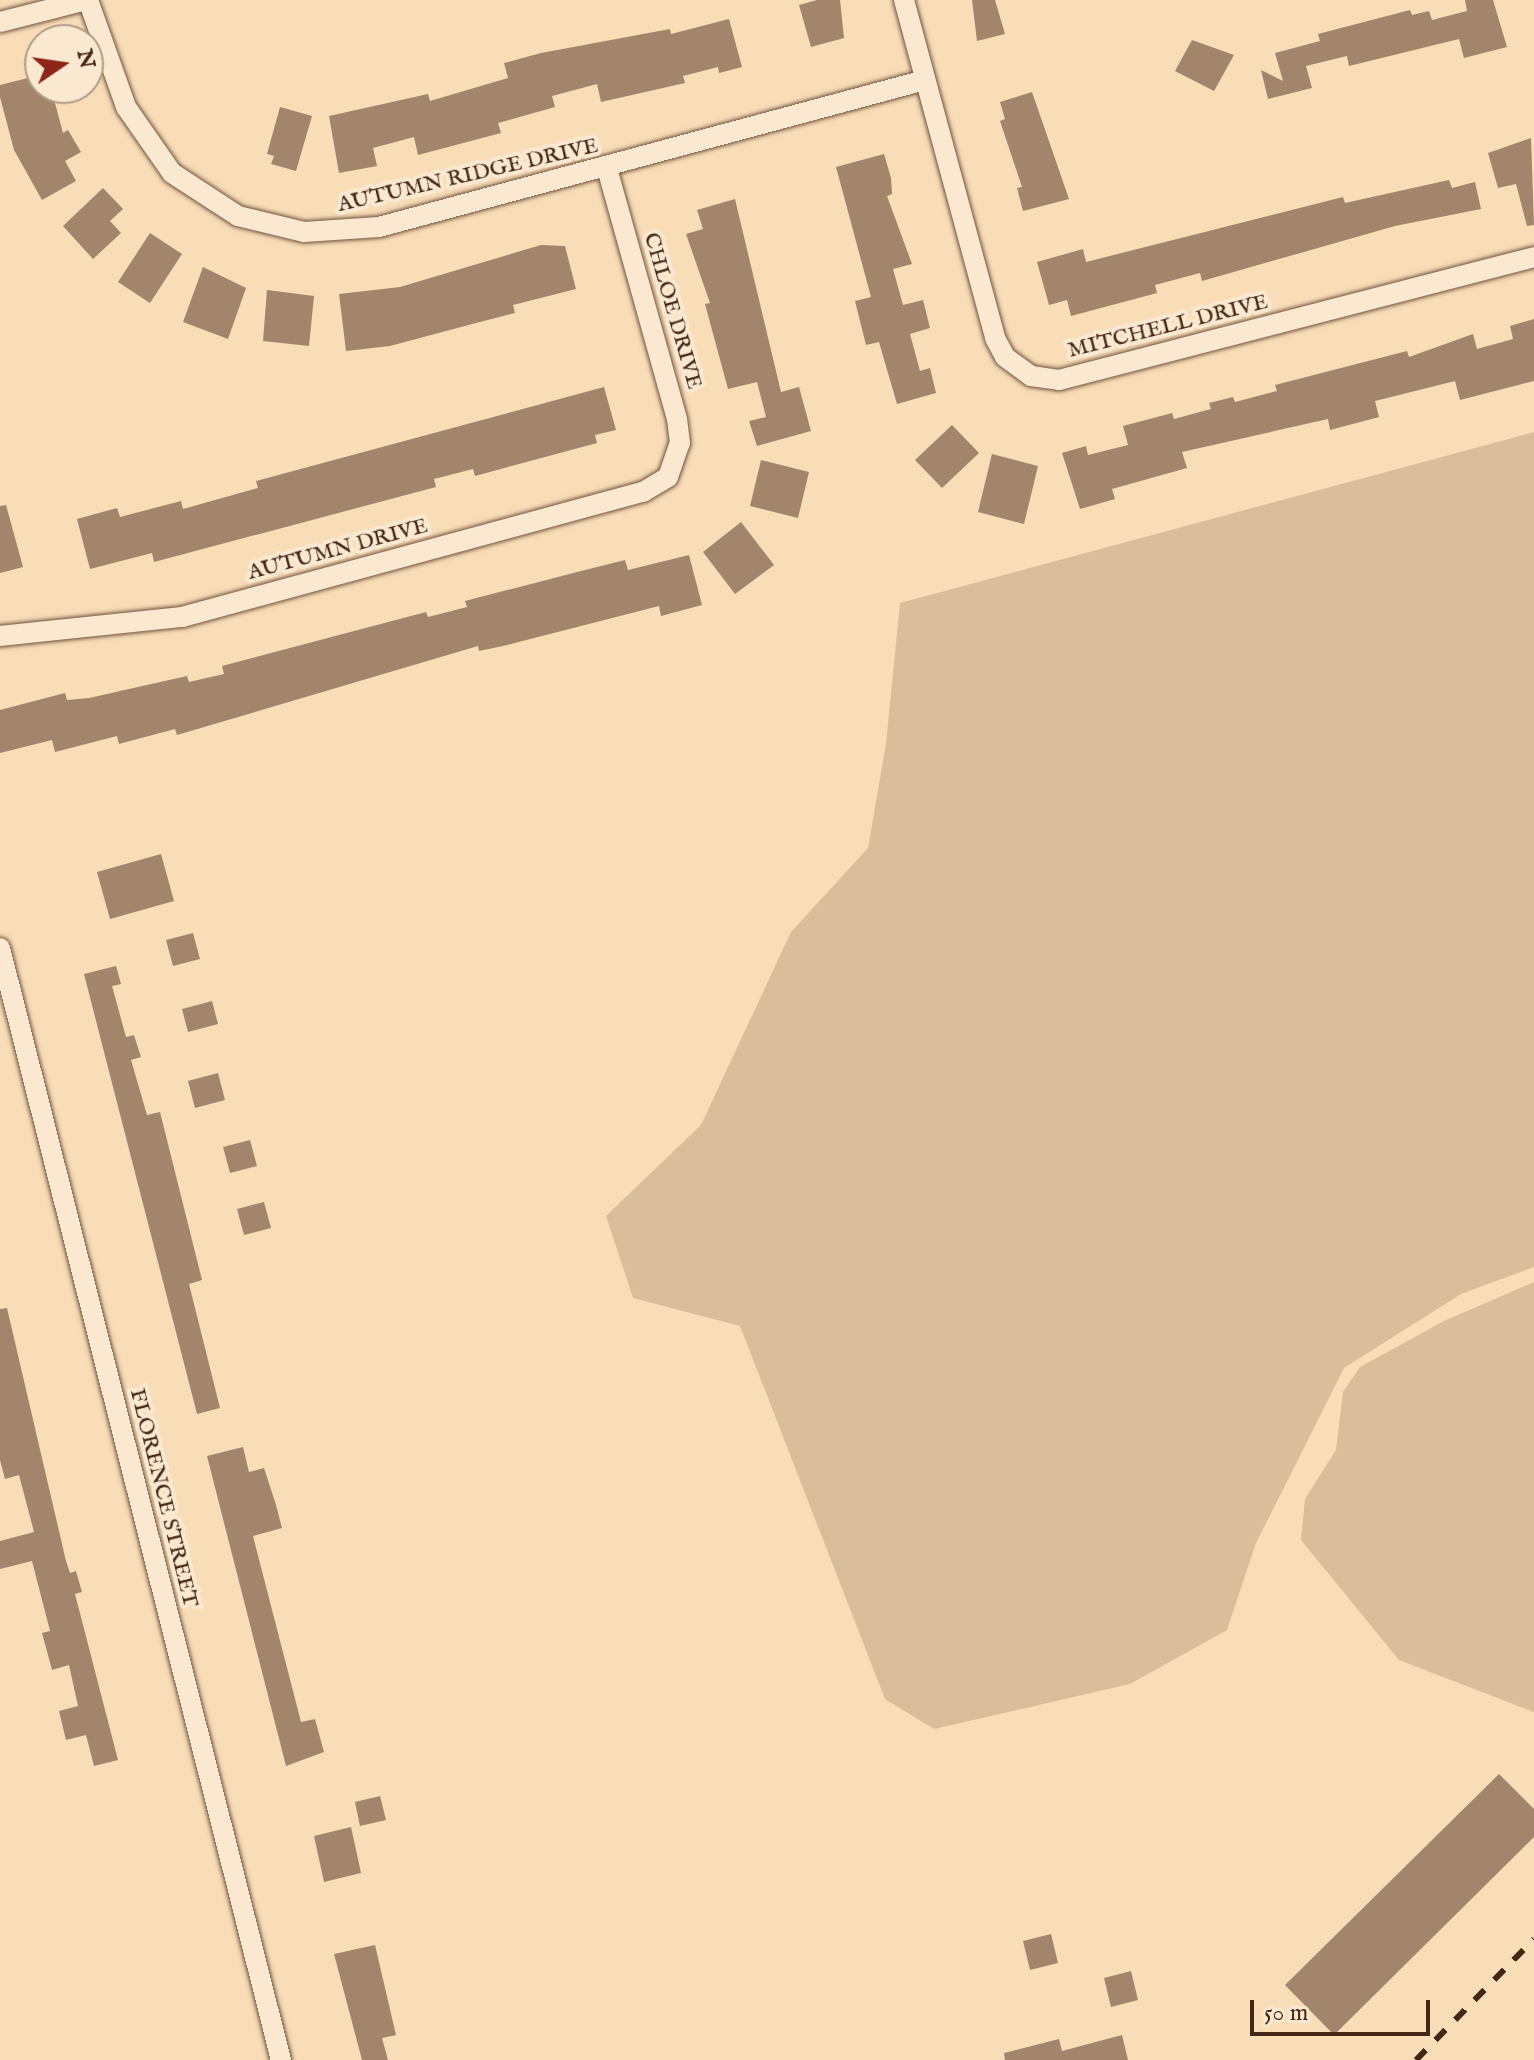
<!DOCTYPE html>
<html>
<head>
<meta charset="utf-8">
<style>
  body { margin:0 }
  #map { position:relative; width:1534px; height:2060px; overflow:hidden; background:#f8ddb7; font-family:"IM FELL English",serif }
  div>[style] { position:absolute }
  .green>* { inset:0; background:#dabe9c }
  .building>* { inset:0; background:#a2856a }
  .roads { filter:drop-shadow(0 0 2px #72533e) drop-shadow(0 0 2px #72533e) }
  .minor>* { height:20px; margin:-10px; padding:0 10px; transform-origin:10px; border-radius:10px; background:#fae9d0 }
  .rail>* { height:6px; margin-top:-3px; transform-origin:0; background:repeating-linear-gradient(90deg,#452516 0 14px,transparent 0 28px) }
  span { translate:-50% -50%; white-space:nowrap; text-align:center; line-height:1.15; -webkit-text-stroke:8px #fae9d0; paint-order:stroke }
  .street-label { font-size:22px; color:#452516 }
  .north { position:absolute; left:24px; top:24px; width:80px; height:80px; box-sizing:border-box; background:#fae9d0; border:2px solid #b29b86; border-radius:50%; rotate:77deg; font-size:22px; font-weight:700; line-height:32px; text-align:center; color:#452516 }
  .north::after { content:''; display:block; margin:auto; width:28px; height:36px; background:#8f2418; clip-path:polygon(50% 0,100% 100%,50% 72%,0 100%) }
  .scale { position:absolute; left:1250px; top:2000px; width:180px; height:36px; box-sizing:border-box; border:4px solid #452516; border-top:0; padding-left:10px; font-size:24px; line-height:28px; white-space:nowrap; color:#452516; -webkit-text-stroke:6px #fae9d0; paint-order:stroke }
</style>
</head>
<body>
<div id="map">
  <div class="green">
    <i style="clip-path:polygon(1534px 432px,1534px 1267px,1461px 1294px,1344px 1368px,1256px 1543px,1227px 1630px,1130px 1684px,934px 1729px,885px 1699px,740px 1326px,633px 1298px,606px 1216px,701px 1125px,791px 932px,868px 848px,886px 744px,900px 603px)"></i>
    <i style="clip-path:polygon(1534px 1282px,1534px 1712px,1399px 1660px,1301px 1540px,1305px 1499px,1336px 1450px,1343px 1392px,1360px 1367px,1444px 1321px)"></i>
  </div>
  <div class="building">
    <i style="clip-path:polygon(817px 0,840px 0,844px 38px,811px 47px,799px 5px)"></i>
    <i style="clip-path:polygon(972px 0,995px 0,1005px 34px,977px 41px)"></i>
    <i style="clip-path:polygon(1465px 0,1493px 0,1507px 47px,1464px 58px,1459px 39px,1349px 66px,1347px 56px,1306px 66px,1312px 88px,1268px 99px,1261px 70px,1283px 81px,1275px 53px,1320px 41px,1318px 34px,1410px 10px,1412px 15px,1429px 11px,1432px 20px,1467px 11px)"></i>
    <i style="clip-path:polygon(729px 19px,742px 67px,719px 73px,718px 67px,683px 76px,685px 83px,601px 102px,597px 84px,552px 96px,555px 107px,498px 123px,501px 133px,418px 155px,414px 137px,373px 148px,377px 166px,339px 173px,329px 116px,428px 94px,430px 101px,508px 78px,504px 63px,541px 53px,670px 29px,671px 34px)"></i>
    <i style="clip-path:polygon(1192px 40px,1234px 55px,1214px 91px,1175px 71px)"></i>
    <i style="clip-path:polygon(40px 75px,40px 88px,51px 88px,63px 133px,68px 130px,81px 152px,65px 161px,76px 181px,42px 200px,14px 150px,0 97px,0 85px)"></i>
    <i style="clip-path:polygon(1032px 92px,1069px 199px,1023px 211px,1017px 188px,1022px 187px,1000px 121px,1005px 119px,1000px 102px)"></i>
    <i style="clip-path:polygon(280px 107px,312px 116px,296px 171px,271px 164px,274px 156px,267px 154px)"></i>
    <i style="clip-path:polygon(1531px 138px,1534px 225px,1527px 226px,1516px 184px,1498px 188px,1488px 153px)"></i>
    <i style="clip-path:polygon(884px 154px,891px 178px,892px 194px,887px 196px,912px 264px,893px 269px,903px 305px,923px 300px,930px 328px,910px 334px,920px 371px,930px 368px,936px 393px,897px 404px,879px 342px,866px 345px,855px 301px,871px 297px,836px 167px)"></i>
    <i style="clip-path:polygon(1449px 180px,1452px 188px,1475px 182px,1481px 209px,1395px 226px,1202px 281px,1200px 273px,1155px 285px,1157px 293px,1071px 316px,1067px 300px,1049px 305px,1037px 262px,1083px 249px,1086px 262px,1343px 197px,1345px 203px)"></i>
    <i style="clip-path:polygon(103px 188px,123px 209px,110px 221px,121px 233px,93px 259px,63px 226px)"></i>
    <i style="clip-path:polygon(735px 199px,781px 392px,799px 387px,811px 431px,757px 446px,749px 421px,766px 417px,757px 382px,728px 389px,705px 304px,710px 303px,686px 234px,703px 229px,697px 210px)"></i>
    <i style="clip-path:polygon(150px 233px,182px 254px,150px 303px,118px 282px)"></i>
    <i style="clip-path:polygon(541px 245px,565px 246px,576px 289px,513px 305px,515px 313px,476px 323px,390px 346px,346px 351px,339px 294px,400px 287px)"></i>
    <i style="clip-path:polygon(203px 267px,246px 288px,228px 339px,183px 322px)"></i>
    <i style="clip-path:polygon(267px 290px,314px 296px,309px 346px,263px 341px)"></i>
    <i style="clip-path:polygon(1534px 319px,1534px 381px,1460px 400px,1455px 381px,1375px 401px,1379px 417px,1330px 430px,1328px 419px,1182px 452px,1187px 468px,1112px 489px,1115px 499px,1080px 509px,1062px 453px,1086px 446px,1088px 455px,1128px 445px,1123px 426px,1172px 413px,1174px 419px,1211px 409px,1209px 403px,1233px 397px,1235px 402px,1277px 391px,1275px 385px,1407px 351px,1409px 357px,1473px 334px,1477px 349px,1513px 339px,1510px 326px)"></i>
    <i style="clip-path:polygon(604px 387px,616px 430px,595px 435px,597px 443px,475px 476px,473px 469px,434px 479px,436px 487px,154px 562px,152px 553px,90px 569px,77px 519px,117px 508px,120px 517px,181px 501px,183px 509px,258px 488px,256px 481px)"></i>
    <i style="clip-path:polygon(952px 425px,979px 453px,942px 488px,915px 460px)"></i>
    <i style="clip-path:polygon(992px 454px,1038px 466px,1024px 524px,978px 512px)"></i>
    <i style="clip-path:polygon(761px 460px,809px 472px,798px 518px,750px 506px)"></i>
    <i style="clip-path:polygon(6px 505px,23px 567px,0 573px,0 506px)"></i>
    <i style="clip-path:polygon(741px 522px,774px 565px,735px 594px,703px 552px)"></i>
    <i style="clip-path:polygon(689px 555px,702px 605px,661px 616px,659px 606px,503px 646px,479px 651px,478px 646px,177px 735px,175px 729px,119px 744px,117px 736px,55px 752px,52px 740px,0 753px,0 710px,65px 693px,67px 700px,89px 698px,187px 676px,189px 682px,224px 674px,222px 666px,426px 612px,428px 617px,467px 607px,465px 601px,581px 571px,625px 560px,628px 570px)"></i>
    <i style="clip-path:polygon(161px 854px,174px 901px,110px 919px,97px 872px)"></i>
    <i style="clip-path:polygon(193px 933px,200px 959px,173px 966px,166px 940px)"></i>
    <i style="clip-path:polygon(116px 966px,121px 984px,112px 986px,126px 1037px,134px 1035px,141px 1057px,131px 1060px,147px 1115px,160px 1112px,202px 1280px,189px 1284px,220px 1408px,197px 1414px,84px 974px)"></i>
    <i style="clip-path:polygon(212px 1001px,218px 1024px,188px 1032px,182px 1009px)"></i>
    <i style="clip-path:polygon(218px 1073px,225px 1100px,195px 1108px,188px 1081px)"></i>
    <i style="clip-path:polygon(250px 1140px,257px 1166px,230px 1173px,223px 1147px)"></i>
    <i style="clip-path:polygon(264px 1202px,271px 1228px,244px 1235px,237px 1209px)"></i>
    <i style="clip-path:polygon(7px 1308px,66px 1561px,70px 1573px,76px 1571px,82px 1592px,75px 1594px,118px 1760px,94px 1766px,86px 1735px,66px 1740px,59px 1711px,78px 1706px,69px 1665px,52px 1670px,42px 1633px,50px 1631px,32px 1561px,0 1569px,0 1541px,34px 1532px,19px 1475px,5px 1479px,0 1460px,0 1309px)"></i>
    <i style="clip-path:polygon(243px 1447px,249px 1472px,264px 1468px,276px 1505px,282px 1528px,253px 1536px,301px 1722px,315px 1719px,324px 1752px,286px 1766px,207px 1456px)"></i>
    <i style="clip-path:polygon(1499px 1774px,1534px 1809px,1534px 1837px,1334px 2035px,1285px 1985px)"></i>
    <i style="clip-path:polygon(380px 1796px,386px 1820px,360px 1826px,355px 1802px)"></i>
    <i style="clip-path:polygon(351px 1827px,361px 1873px,324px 1882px,314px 1836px)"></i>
    <i style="clip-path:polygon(1051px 1934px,1058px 1963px,1030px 1970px,1023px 1941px)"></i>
    <i style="clip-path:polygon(375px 1945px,396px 2035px,382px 2038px,388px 2060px,362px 2060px,334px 1954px)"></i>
    <i style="clip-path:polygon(1131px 1971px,1138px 2000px,1111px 2007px,1104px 1978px)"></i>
    <i style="clip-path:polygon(1122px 2035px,1128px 2060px,1005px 2060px,1004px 2053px,1059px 2039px,1062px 2051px)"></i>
  </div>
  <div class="roads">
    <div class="minor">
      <i style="left:88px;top:0;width:114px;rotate:70.4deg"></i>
      <i style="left:126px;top:107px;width:80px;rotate:55.1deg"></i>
      <i style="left:172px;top:173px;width:79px;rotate:33.1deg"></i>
      <i style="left:238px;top:216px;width:68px;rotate:13.6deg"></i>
      <i style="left:304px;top:232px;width:75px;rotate:-3.8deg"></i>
      <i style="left:379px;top:227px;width:565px;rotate:-15.07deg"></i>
      <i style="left:904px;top:0;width:350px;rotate:74.9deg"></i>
      <i style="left:995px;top:338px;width:21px;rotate:62deg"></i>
      <i style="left:1005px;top:357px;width:32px;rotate:36deg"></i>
      <i style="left:1031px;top:376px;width:28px;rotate:8deg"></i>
      <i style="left:1059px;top:380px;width:491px;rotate:-14.5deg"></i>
      <i style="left:0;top:22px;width:89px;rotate:-14.3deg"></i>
      <i style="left:0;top:636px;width:183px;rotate:-6deg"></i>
      <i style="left:182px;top:617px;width:478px;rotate:-15.2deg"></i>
      <i style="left:643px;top:492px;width:29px;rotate:-31deg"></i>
      <i style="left:668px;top:477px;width:36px;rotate:-71deg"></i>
      <i style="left:680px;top:443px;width:24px;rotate:-97deg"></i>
      <i style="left:677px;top:419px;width:261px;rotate:-105.6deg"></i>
      <i style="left:0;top:948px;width:1147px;rotate:75.82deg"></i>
    </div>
  </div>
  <div class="rail">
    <i style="left:1416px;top:2060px;width:169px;rotate:-45.7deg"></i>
  </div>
  <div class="street-label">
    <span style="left:468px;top:176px;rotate:-13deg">AUTUMN RIDGE DRIVE</span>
    <span style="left:672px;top:311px;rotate:74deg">CHLOE DRIVE</span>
    <span style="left:1168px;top:327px;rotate:-14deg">MITCHELL DRIVE</span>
    <span style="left:338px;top:550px;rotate:-15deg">AUTUMN DRIVE</span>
    <span style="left:163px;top:1498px;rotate:76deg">FLORENCE STREET</span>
  </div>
  <div class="north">N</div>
  <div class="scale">50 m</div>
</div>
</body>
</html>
